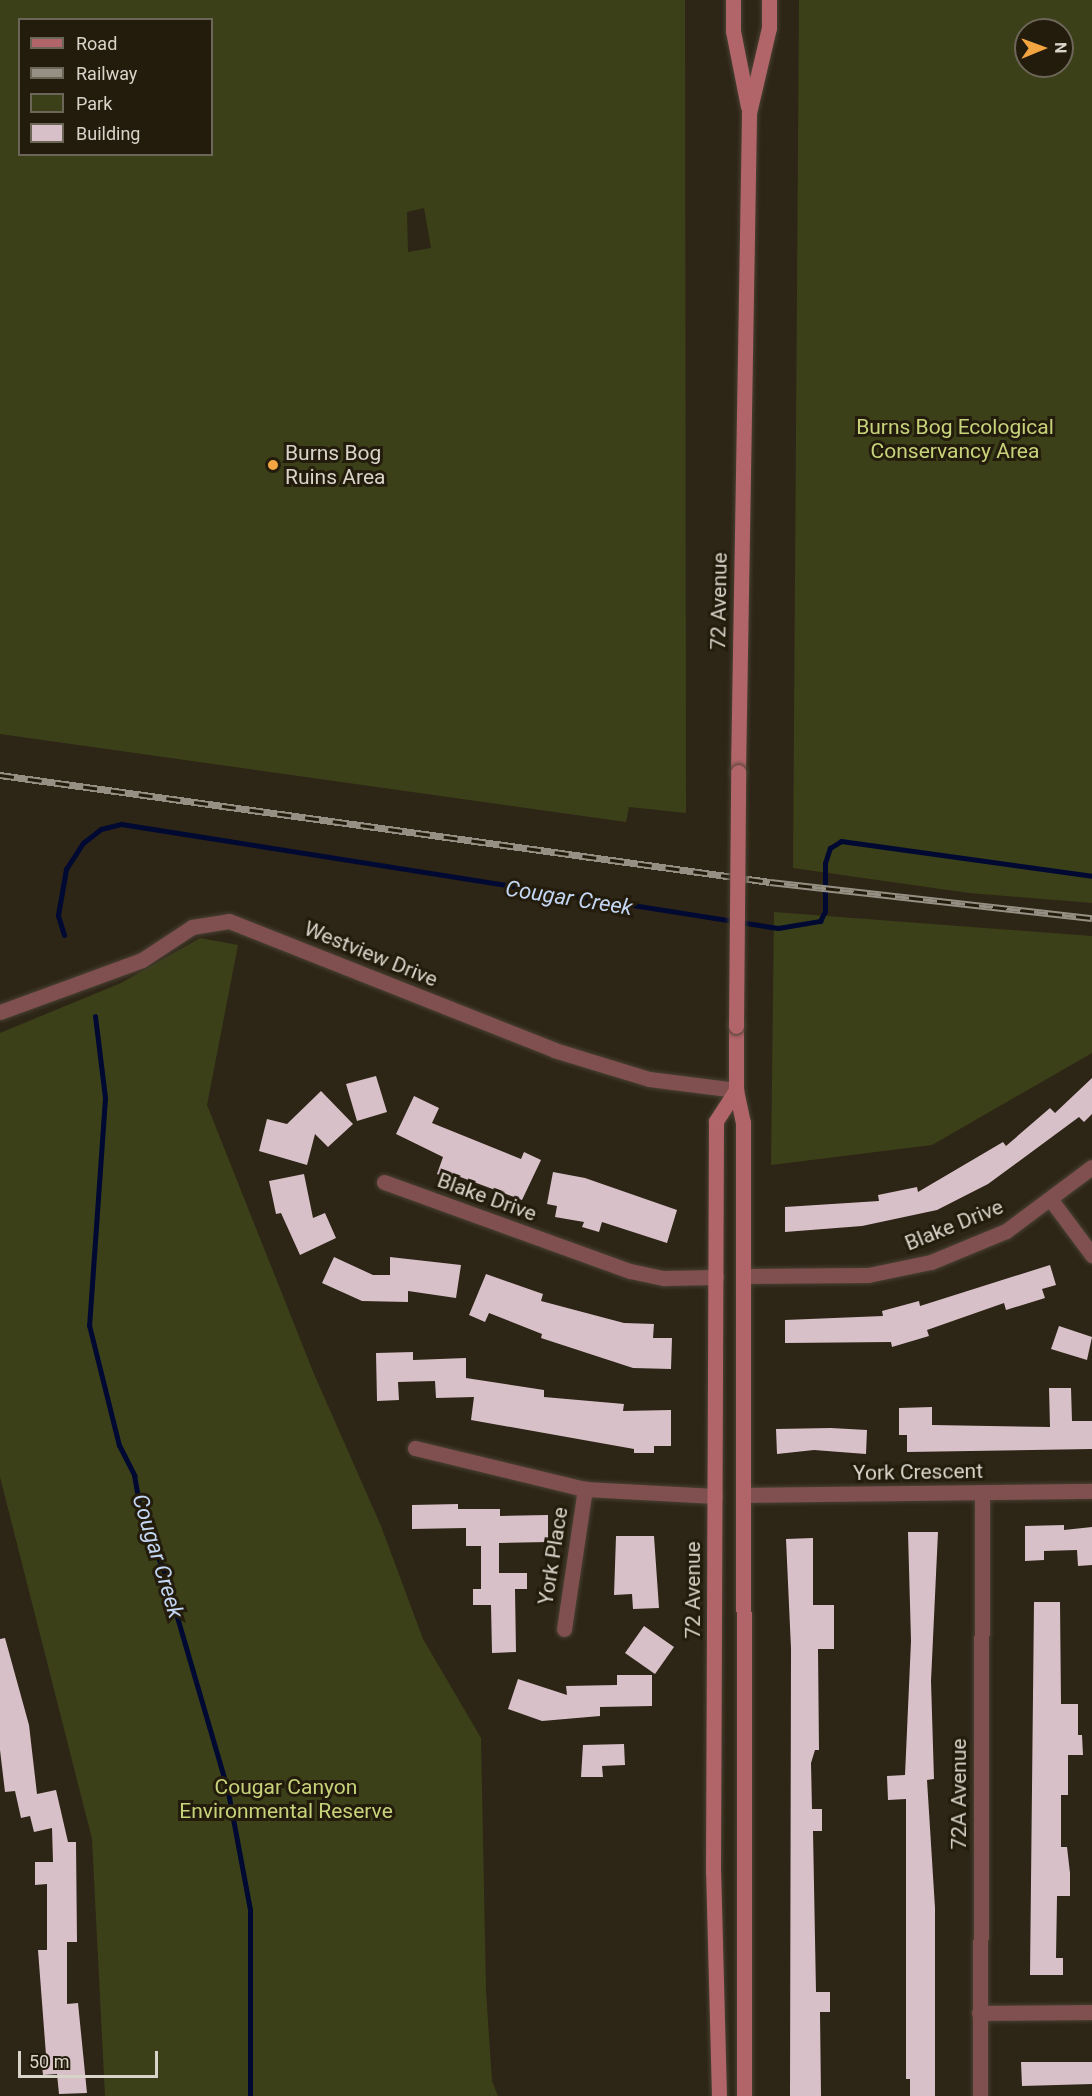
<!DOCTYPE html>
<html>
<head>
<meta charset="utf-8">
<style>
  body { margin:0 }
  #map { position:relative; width:1092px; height:2096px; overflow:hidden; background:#2d2516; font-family:Roboto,sans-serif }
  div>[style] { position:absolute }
  .green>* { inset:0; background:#3c4019 }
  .stream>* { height:5px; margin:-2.5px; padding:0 2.5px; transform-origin:2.5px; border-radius:2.5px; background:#000932 }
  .building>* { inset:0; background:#d8c0c9 }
  .roads { filter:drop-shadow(0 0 2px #494133) drop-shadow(0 0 2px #494133) }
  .minor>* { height:15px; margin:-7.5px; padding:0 7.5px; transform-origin:7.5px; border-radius:7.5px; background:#805051 }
  .tertiary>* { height:15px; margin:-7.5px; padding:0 7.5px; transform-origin:7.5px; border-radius:7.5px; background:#805051 }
  .secondary>* { height:15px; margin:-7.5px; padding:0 7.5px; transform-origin:7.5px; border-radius:7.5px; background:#b26569 }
  .rail>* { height:7px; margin-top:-3.5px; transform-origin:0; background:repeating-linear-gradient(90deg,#231c0c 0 14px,#969084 0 28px); box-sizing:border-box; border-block:2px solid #969084 }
  .bridges { filter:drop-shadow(0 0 2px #494133) drop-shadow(0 0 2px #494133) }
  .secondary-bridge>* { height:15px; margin:-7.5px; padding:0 7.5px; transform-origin:7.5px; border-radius:7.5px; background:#b26569 }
  .dots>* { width:16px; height:16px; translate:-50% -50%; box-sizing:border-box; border:3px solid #231c0c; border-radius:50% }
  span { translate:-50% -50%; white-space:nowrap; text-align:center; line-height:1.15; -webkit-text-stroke:6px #231c0c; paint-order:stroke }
  .park-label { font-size:21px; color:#c7d37a }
  .poi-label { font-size:21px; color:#d9d4ca }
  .left { translate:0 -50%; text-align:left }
  .street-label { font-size:21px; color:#d9d4ca }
  .water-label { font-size:22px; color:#c3d6f3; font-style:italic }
  .legend { position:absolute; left:18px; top:18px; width:195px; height:138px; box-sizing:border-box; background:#231c0c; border:2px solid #6c6658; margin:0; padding:8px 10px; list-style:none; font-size:18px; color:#d9d4ca }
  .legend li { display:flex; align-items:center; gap:12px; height:30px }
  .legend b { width:30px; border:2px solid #6c6658 }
  .north { position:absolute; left:1014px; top:18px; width:60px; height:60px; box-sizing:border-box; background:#231c0c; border:2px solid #6c6658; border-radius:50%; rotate:89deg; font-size:16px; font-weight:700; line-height:24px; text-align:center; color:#d9d4ca }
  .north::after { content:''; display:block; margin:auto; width:21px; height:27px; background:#f2a541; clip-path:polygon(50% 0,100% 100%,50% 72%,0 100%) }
  .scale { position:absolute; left:18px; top:2051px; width:140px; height:27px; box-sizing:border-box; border:3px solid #d9d4ca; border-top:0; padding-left:8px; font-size:18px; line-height:21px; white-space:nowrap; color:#d9d4ca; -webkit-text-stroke:4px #231c0c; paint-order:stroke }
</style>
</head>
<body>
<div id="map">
  <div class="green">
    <i style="clip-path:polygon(evenodd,0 0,685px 0,686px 813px,629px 807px,626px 822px,0 734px,0 0,20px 20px,212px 20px,212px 154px,20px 154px,20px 20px,0 0,424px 208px,431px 248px,408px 252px,407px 212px,424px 208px)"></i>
    <i style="clip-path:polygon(evenodd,799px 0,1092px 0,1092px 903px,969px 893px,793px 868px,799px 0,1026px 30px,1062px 30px,1062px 66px,1026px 66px,1026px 30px)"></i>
    <i style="clip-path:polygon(774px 912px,1092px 936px,1092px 1053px,932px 1145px,771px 1165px)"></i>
    <i style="clip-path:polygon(200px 938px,238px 945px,207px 1105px,314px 1374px,381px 1526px,423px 1639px,481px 1738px,486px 1991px,492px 2081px,498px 2096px,105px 2096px,92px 1839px,0 1477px,0 1033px,121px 983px)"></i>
  </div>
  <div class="stream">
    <i style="left:64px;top:935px;width:21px;rotate:-107deg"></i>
    <i style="left:58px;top:915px;width:47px;rotate:-80.1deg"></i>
    <i style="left:66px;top:869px;width:31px;rotate:-57deg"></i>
    <i style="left:83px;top:843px;width:23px;rotate:-38deg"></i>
    <i style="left:101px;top:829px;width:21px;rotate:-14deg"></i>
    <i style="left:121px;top:824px;width:665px;rotate:9deg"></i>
    <i style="left:778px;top:928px;width:43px;rotate:-9.5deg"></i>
    <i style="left:820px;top:921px;width:11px;rotate:-63deg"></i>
    <i style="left:825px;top:911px;width:48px;rotate:-90deg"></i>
    <i style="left:825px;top:863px;width:16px;rotate:-72deg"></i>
    <i style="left:830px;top:848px;width:13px;rotate:-32deg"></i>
    <i style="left:841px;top:841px;width:253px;rotate:7.9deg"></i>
    <i style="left:95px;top:1016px;width:83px;rotate:83deg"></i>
    <i style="left:105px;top:1098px;width:228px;rotate:94deg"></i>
    <i style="left:89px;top:1325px;width:124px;rotate:76deg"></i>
    <i style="left:119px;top:1445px;width:34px;rotate:63deg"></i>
    <i style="left:134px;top:1475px;width:46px;rotate:79.9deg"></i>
    <i style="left:142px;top:1520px;width:53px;rotate:66.8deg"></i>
    <i style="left:163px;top:1569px;width:232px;rotate:73.7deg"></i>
    <i style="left:228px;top:1792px;width:119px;rotate:79.4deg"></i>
    <i style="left:250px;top:1909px;width:187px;rotate:90deg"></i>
  </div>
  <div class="building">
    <i style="clip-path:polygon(376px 1076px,387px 1112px,357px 1121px,346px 1084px)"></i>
    <i style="clip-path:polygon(1092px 1078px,1092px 1114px,1084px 1122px,1079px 1117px,988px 1184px,937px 1210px,862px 1226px,785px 1232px,785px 1207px,879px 1201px,878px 1195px,917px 1187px,918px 1192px,1003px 1142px,1006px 1146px,1050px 1108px,1055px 1113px)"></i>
    <i style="clip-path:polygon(321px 1091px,353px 1124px,328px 1147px,315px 1134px,307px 1165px,259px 1151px,267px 1119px,287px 1124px)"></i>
    <i style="clip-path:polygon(414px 1096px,439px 1108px,432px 1123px,521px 1159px,524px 1152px,541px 1160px,522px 1200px,455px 1175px,453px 1180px,437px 1174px,443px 1157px,396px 1134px)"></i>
    <i style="clip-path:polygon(553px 1172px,585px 1178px,677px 1210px,667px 1243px,602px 1222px,599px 1232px,582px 1227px,584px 1222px,555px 1217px,557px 1206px,547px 1204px)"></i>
    <i style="clip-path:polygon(304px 1174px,313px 1218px,325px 1213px,336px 1238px,300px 1255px,281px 1213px,276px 1214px,269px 1181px)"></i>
    <i style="clip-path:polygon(334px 1257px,373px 1275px,390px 1275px,390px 1257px,461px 1265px,456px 1298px,408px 1291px,408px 1302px,362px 1301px,322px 1283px)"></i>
    <i style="clip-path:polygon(1050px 1265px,1056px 1285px,1042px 1289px,1045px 1298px,1006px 1310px,1004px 1303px,927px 1330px,929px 1336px,892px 1347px,891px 1342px,785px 1343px,785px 1320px,883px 1316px,882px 1311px,919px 1301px,920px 1306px)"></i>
    <i style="clip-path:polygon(486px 1274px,543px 1294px,541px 1301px,624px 1323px,654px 1324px,653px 1338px,672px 1338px,671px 1369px,633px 1368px,541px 1338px,542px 1334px,489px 1313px,485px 1322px,469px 1315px)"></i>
    <i style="clip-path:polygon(1059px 1326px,1092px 1337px,1087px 1360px,1051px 1349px)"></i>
    <i style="clip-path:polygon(413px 1352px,413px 1360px,466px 1358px,466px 1378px,544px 1390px,544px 1397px,624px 1404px,623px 1411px,671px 1410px,671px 1446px,654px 1446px,654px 1453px,634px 1453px,634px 1449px,471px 1420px,474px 1397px,436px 1398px,435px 1381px,398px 1382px,399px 1400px,377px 1401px,376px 1353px)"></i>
    <i style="clip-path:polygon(1049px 1388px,1071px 1388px,1072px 1421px,1092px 1421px,1092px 1449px,907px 1452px,907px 1435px,899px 1435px,899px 1408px,932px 1407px,932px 1425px,1050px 1427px)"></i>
    <i style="clip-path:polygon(831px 1428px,867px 1430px,866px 1454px,814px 1450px,777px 1454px,776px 1429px)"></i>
    <i style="clip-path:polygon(458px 1504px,458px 1509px,500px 1509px,500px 1516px,548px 1515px,548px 1542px,499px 1543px,499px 1573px,527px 1573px,527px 1589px,515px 1589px,516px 1652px,492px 1653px,491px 1605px,473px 1605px,473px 1589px,481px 1589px,481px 1546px,466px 1546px,466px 1528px,412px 1529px,412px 1505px)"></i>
    <i style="clip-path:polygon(1064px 1525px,1064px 1530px,1092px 1527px,1092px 1565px,1078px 1566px,1077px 1550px,1044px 1551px,1044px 1560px,1025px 1561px,1025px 1526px)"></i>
    <i style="clip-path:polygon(908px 1532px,938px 1532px,931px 1681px,934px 1779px,927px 1780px,935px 1908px,935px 2096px,910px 2096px,910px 2079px,906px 2079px,906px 1799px,888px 1800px,887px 1776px,905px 1775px,911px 1641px)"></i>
    <i style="clip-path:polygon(616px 1536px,654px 1536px,659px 1608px,633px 1609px,632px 1594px,614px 1595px)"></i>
    <i style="clip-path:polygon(813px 1538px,813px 1605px,834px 1605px,834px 1649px,818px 1649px,819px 1750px,815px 1750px,811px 1763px,812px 1809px,822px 1809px,822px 1831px,813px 1831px,816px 1992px,830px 1992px,830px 2012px,820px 2012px,821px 2096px,790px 2096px,791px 1649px,786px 1539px)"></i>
    <i style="clip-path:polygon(1034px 1602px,1060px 1602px,1061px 1704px,1078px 1704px,1078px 1735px,1082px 1735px,1083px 1755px,1068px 1755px,1068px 1795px,1061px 1795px,1061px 1847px,1067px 1847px,1070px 1873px,1070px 1896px,1057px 1896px,1056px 1958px,1063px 1958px,1063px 1975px,1030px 1975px)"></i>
    <i style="clip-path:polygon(644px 1626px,674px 1647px,655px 1674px,625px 1653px)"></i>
    <i style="clip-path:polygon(5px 1638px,29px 1725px,37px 1794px,56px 1790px,68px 1842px,76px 1842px,77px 1942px,67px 1942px,67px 2004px,78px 2003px,87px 2093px,59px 2094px,57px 2074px,43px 2075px,41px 2055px,46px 2055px,38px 1950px,47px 1950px,47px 1884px,35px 1885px,35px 1862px,53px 1862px,52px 1828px,34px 1832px,30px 1816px,21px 1818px,15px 1791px,5px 1792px,0 1750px,0 1639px)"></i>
    <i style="clip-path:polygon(617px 1675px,652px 1675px,652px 1706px,600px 1707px,600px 1716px,542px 1721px,508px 1709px,518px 1679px,567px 1695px,566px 1686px,617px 1685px)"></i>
    <i style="clip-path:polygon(624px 1744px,625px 1765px,602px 1766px,603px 1777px,581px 1777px,583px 1745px)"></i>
    <i style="clip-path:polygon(1021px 2062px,1092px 2062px,1092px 2084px,1022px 2086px)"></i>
  </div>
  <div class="roads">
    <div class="minor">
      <i style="left:384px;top:1182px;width:262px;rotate:19.9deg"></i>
      <i style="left:630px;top:1271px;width:35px;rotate:12deg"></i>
      <i style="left:664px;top:1278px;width:52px;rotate:-1.1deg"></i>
      <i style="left:1051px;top:1200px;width:69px;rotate:53.3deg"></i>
      <i style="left:743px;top:1276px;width:125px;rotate:-0.5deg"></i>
      <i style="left:868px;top:1275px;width:64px;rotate:-11.7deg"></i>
      <i style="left:931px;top:1262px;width:81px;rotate:-22.5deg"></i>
      <i style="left:1006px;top:1231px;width:107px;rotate:-36.7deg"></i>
      <i style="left:415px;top:1448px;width:175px;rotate:13.6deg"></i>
      <i style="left:585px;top:1489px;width:130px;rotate:3.1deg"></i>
      <i style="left:744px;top:1495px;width:348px;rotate:-0.7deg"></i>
      <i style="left:564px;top:1629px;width:142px;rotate:-81.5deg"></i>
      <i style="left:979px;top:2013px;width:113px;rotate:-0.5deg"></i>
      <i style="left:980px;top:2096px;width:603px;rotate:-89.81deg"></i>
    </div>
    <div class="tertiary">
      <i style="left:0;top:1012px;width:151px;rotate:-20.1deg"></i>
      <i style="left:142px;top:960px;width:60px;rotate:-33.4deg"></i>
      <i style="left:192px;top:927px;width:37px;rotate:-9deg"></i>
      <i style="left:229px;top:921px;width:350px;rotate:21.6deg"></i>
      <i style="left:554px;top:1050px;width:99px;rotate:17deg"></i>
      <i style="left:649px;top:1079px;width:88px;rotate:7.2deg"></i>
    </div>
    <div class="secondary">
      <i style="left:733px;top:0;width:31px;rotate:90deg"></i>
      <i style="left:733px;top:31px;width:77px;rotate:78.8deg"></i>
      <i style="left:738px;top:772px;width:659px;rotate:-89.04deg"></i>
      <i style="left:749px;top:113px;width:87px;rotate:-76.8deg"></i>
      <i style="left:769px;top:28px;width:28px;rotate:-90deg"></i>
      <i style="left:736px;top:1026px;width:64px;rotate:90deg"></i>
      <i style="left:736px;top:1090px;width:33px;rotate:78deg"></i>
      <i style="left:743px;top:1122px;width:974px;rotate:89.94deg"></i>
      <i style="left:719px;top:2096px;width:224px;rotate:-91.5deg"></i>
      <i style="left:713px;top:1872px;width:751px;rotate:-89.77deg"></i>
      <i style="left:716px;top:1121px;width:37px;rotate:-57deg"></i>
    </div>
  </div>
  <div class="rail">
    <i style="left:0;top:775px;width:777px;rotate:7.91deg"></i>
    <i style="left:770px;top:882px;width:324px;rotate:6.4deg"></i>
  </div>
  <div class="bridges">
    <div class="secondary-bridge">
      <i style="left:736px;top:1026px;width:254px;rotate:-89.5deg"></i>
    </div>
  </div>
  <div class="dots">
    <i style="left:273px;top:465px;background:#f2a541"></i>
  </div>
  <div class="park-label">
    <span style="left:955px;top:439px">Burns Bog Ecological<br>Conservancy Area</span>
    <span style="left:286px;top:1799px">Cougar Canyon<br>Environmental Reserve</span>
  </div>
  <div class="poi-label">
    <span class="left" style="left:285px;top:465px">Burns Bog<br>Ruins Area</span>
  </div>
  <div class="street-label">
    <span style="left:719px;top:601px;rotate:-89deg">72 Avenue</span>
    <span style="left:371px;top:954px;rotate:22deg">Westview Drive</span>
    <span style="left:487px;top:1197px;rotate:20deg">Blake Drive</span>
    <span style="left:954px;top:1225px;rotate:-22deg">Blake Drive</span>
    <span style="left:918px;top:1472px;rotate:-1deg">York Crescent</span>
    <span style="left:553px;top:1556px;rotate:-81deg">York Place</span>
    <span style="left:693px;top:1590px;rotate:-90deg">72 Avenue</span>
    <span style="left:959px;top:1794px;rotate:-90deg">72A Avenue</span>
  </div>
  <div class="water-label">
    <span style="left:569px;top:898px;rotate:9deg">Cougar Creek</span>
    <span style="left:158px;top:1556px;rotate:73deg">Cougar Creek</span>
  </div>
  <ul class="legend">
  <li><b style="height:8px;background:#b26569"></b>Road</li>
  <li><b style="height:8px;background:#969084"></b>Railway</li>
  <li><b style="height:16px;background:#3c4019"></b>Park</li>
  <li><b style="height:16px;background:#d8c0c9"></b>Building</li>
  </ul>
  <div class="north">N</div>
  <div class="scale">50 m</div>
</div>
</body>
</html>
